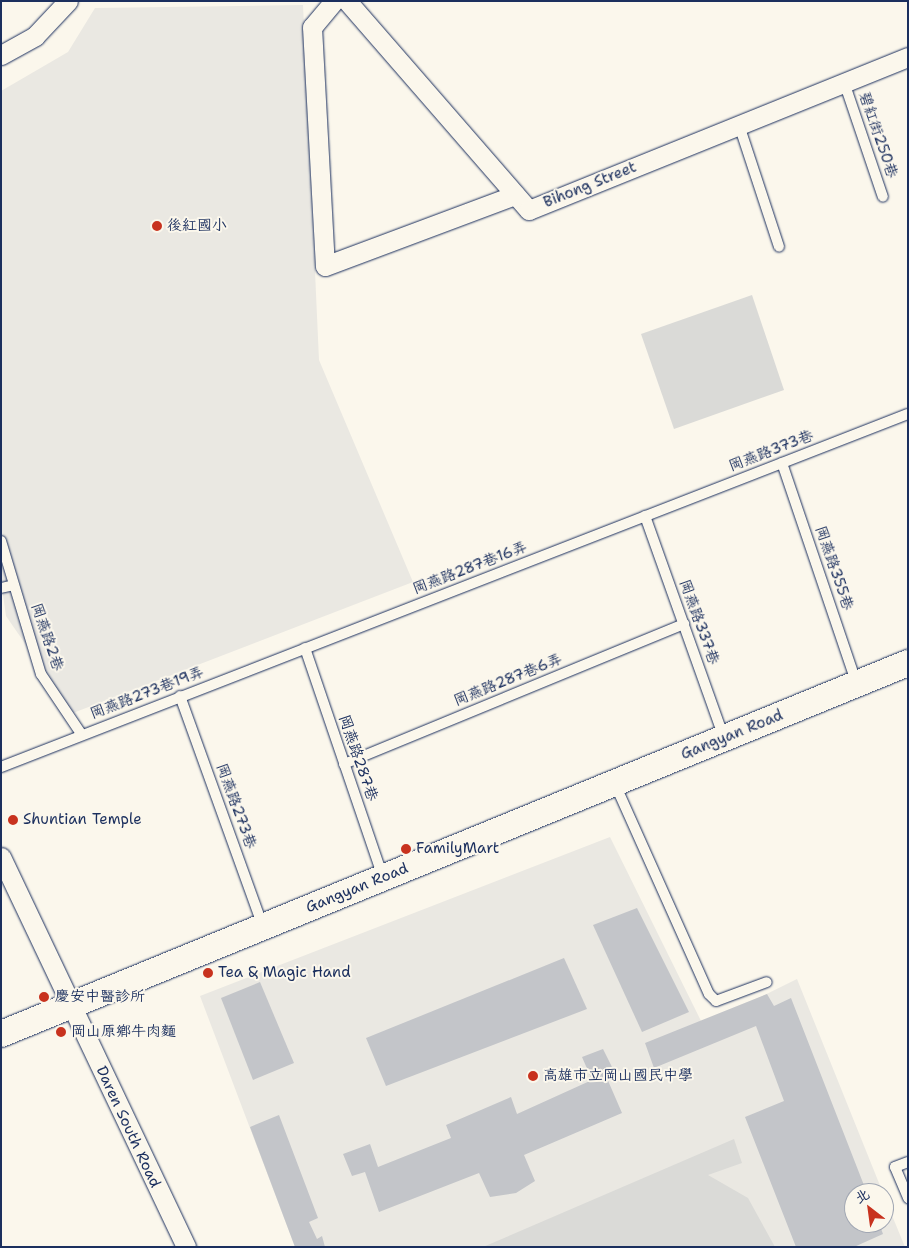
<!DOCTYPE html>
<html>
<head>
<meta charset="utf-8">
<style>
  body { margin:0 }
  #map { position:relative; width:909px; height:1248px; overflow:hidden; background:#fbf7ec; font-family:"Shantell Sans","LXGW WenKai TC",sans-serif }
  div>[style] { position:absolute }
  .built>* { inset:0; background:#eae8e2 }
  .green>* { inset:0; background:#dadad7 }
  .building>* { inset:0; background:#c3c5c9 }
  .roads { filter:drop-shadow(0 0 1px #1b2f5e) drop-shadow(0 0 1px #1b2f5e) }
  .lane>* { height:10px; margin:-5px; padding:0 5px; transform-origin:5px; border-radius:5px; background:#fbf7ec }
  .street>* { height:19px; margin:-9.5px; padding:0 9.5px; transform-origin:9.5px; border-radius:9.5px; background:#fbf7ec }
  .secondary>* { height:26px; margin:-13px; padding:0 13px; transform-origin:13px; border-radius:13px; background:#fbf7ec }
  .dots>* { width:14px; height:14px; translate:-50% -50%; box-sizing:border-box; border:2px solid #fbf7ec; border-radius:50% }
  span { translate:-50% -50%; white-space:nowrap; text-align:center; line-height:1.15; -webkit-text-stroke:4px #fbf7ec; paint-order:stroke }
  .street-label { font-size:15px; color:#1b2f5e }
  .poi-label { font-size:15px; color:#1b2f5e }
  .left { translate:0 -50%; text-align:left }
  .frame { position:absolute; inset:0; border:2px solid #1b2f5e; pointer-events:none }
  .north { position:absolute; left:844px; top:1183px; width:50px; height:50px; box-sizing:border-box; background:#fbf7ec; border:1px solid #a1a7b3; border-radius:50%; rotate:330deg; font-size:14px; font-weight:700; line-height:20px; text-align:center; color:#1b2f5e }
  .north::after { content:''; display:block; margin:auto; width:18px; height:22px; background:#c8321e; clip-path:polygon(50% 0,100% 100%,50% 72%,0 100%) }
</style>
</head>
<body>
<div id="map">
  <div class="built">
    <i style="clip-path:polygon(303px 5px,319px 360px,413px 582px,73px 713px,6px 616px,1px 581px,1px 91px,68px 52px,95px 8px)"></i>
    <i style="clip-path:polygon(610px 837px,703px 1025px,797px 979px,883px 1193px,854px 1193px,854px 1223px,884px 1223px,884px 1196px,905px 1247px,295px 1247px,200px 996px)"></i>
  </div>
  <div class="green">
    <i style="clip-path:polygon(752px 295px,784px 390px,674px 429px,641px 334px)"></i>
    <i style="clip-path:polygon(734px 1139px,742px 1163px,708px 1175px,748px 1198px,775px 1247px,483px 1247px)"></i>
  </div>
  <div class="building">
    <i style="clip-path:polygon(637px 908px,689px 1012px,642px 1032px,593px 925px)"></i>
    <i style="clip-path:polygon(564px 958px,587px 1009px,386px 1086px,366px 1038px)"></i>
    <i style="clip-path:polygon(260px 982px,294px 1063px,253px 1080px,221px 998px)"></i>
    <i style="clip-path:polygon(767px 994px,774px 1006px,791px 998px,867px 1193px,854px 1193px,854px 1223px,879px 1223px,883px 1234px,854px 1247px,796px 1247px,745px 1117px,784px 1101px,756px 1026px,654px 1068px,645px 1043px)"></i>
    <i style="clip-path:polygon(603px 1049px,615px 1073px,606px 1076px,622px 1113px,524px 1155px,535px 1181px,516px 1193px,490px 1197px,479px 1173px,379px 1212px,365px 1172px,352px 1176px,343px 1154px,370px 1144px,378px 1167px,451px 1138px,446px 1125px,511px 1097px,517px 1114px,592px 1080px,582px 1057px)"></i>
    <i style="clip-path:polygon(279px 1115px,318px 1218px,309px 1222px,317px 1239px,322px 1236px,325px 1247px,295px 1247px,250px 1127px)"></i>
  </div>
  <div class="roads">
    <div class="lane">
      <i style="left:844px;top:82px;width:121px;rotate:71.3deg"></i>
      <i style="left:739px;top:125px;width:128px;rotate:71.8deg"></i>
      <i style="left:782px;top:463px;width:233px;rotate:71.3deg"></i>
      <i style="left:645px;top:516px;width:236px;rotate:70.4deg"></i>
      <i style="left:1px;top:541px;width:139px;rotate:73.3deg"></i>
      <i style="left:41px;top:674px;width:73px;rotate:56.1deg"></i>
      <i style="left:1px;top:588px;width:13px;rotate:-13deg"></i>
      <i style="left:305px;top:648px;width:242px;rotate:71.2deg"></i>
      <i style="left:180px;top:696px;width:245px;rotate:70.2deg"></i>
      <i style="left:344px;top:764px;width:368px;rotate:-22.4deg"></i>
      <i style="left:1px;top:767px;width:973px;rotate:-21.27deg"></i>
      <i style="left:615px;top:784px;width:230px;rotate:65.9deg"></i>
      <i style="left:709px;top:994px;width:10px;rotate:45deg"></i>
      <i style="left:716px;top:1001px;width:54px;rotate:-20.4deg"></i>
      <i style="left:908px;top:1162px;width:14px;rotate:159deg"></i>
      <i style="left:895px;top:1167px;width:34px;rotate:67deg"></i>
    </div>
    <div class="street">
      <i style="left:334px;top:1px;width:34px;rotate:130deg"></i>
      <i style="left:312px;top:27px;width:239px;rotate:86.9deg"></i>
      <i style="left:325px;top:266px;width:203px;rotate:-20.5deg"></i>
      <i style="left:347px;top:1px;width:277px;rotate:49deg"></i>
      <i style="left:529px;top:210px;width:409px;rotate:-22deg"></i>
      <i style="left:1px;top:55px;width:39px;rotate:-29deg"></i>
      <i style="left:35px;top:36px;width:48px;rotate:-46.7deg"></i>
      <i style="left:1px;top:857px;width:432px;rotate:64.6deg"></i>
    </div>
    <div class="secondary">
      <i style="left:1px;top:1034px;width:980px;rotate:-22.25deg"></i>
    </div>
  </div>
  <div class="dots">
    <i style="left:157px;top:226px;background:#c8321e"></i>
    <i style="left:13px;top:820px;background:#c8321e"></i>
    <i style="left:406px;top:849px;background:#c8321e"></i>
    <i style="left:208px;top:973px;background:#c8321e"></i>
    <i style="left:44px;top:997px;background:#c8321e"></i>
    <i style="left:61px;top:1032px;background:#c8321e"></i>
    <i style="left:533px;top:1076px;background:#c8321e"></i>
  </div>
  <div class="street-label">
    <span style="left:878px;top:135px;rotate:71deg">碧紅街250巷</span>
    <span style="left:590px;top:185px;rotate:-22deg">Bihong Street</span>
    <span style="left:771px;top:451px;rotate:-21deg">岡燕路373巷</span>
    <span style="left:470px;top:568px;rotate:-21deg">岡燕路287巷16弄</span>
    <span style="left:834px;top:568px;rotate:71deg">岡燕路355巷</span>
    <span style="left:699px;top:622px;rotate:70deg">岡燕路337巷</span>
    <span style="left:47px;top:637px;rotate:71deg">岡燕路2巷</span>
    <span style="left:508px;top:680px;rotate:-22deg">岡燕路287巷6弄</span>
    <span style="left:147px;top:693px;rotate:-21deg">岡燕路273巷19弄</span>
    <span style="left:732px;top:735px;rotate:-22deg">Gangyan Road</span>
    <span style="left:358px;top:758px;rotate:71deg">岡燕路287巷</span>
    <span style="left:236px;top:806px;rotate:70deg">岡燕路273巷</span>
    <span style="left:357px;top:888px;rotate:-22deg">Gangyan Road</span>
    <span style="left:128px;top:1127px;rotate:65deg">Daren South Road</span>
  </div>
  <div class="poi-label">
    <span class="left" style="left:167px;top:226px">後紅國小</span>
    <span class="left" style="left:23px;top:820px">Shuntian Temple</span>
    <span class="left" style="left:416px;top:849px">FamilyMart</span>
    <span class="left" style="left:218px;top:973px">Tea &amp; Magic Hand</span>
    <span class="left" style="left:55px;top:997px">慶安中醫診所</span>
    <span class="left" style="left:71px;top:1032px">岡山原鄉牛肉麵</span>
    <span class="left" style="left:543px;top:1076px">高雄市立岡山國民中學</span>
  </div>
  <div class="frame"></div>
  <div class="north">北</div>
</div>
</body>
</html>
